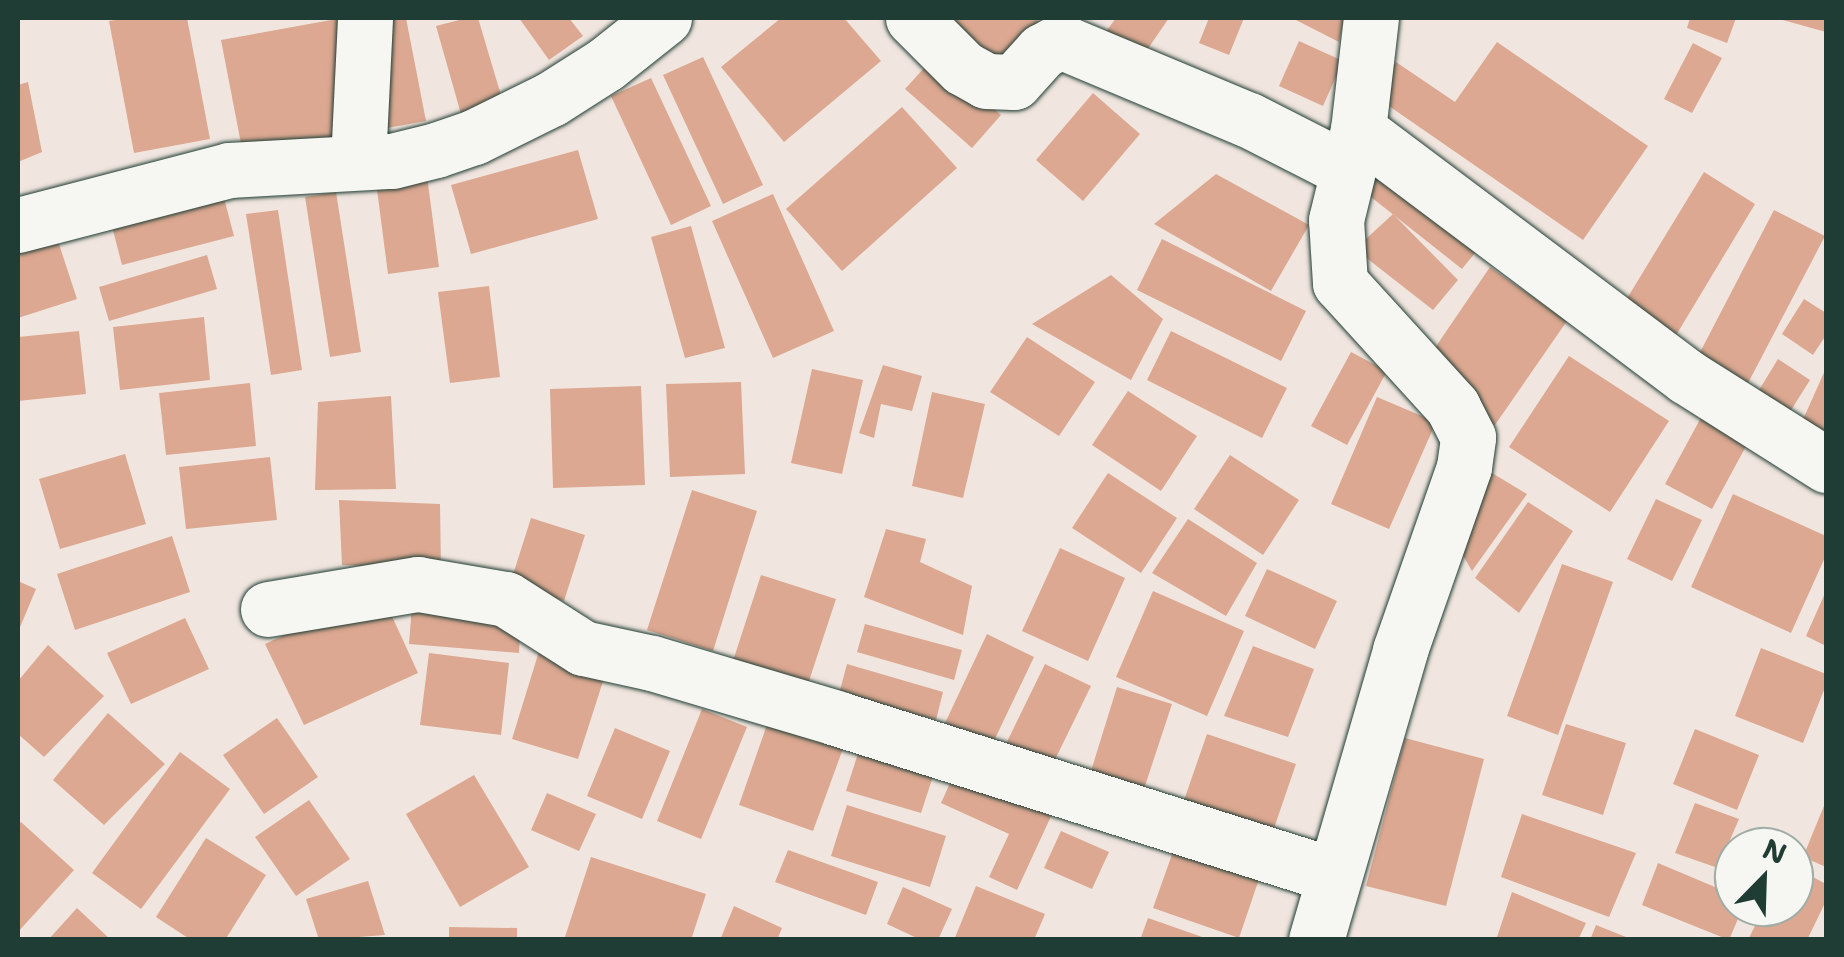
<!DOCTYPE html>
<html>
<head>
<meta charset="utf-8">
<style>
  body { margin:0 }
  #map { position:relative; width:1844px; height:957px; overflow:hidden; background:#f1e6df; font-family:"Shantell Sans",sans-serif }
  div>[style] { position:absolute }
  .building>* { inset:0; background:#dca891 }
  .roads { filter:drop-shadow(0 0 2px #1f3d34) drop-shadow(0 0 2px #1f3d34) }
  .minor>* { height:55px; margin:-27.5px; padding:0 27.5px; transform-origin:27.5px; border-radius:27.5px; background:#f6f6f2 }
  span { translate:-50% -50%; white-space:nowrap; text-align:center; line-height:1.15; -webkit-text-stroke:8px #f6f6f2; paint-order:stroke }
  .frame { position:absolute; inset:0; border:20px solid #1f3d34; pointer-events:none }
  .north { position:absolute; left:1714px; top:827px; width:100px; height:100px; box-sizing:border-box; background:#f6f6f2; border:2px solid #a0aca6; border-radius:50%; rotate:23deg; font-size:28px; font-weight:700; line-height:40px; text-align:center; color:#1f3d34 }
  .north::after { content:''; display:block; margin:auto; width:35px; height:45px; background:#1f3d34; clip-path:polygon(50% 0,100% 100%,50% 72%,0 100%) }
</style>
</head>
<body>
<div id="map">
  <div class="building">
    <i style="clip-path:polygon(130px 18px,187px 18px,210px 139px,134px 153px,109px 21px)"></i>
    <i style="clip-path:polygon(342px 18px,406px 18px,426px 121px,243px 154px,221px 40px)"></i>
    <i style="clip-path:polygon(467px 18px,478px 18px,503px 102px,461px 114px,436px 26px)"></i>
    <i style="clip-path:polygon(519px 18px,569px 18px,583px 36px,549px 60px)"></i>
    <i style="clip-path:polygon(781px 18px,844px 18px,881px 61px,784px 142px,721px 67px)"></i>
    <i style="clip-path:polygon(926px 18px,1033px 18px,1042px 24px,1005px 74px)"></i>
    <i style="clip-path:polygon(1116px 18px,1169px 18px,1136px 66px,1099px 41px)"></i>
    <i style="clip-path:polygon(1209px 18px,1244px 18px,1229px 55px,1199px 43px)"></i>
    <i style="clip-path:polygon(1292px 18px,1344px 18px,1339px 42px)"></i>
    <i style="clip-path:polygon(1690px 18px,1736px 18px,1727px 43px,1687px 28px)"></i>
    <i style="clip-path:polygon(1779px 18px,1826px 18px,1826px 32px,1779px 19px)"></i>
    <i style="clip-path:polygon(1299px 41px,1343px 61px,1323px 106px,1279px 86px)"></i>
    <i style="clip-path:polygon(1497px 42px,1648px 146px,1583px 240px,1373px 95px,1396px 62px,1455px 102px)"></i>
    <i style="clip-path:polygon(1693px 43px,1722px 58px,1692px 113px,1664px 99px)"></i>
    <i style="clip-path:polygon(935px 56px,1001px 115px,972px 148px,905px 89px)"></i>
    <i style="clip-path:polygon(703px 57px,763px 185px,723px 204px,663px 75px)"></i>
    <i style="clip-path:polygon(651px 78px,711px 206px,671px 225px,611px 96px)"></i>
    <i style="clip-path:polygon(28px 82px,42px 152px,18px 162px,18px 85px)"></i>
    <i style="clip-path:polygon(1093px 93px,1140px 134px,1083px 201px,1036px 160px)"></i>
    <i style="clip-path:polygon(902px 107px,957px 168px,842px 271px,786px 209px)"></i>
    <i style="clip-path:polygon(578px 150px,598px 219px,471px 254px,451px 185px)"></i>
    <i style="clip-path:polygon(1381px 155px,1487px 238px,1462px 269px,1357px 186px)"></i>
    <i style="clip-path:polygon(1704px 172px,1755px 204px,1675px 337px,1623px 305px)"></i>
    <i style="clip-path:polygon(1216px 174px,1309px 225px,1271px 291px,1154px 224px)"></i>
    <i style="clip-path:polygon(427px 176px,439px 267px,388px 274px,376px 182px)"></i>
    <i style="clip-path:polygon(220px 183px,234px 236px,122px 265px,108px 211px)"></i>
    <i style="clip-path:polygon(336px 192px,361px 352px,330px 357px,305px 197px)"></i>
    <i style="clip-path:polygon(773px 194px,834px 331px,773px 358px,712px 221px)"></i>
    <i style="clip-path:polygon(278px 210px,302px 370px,271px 375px,246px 214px)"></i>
    <i style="clip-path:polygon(1774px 210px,1825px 236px,1747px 385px,1696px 360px)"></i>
    <i style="clip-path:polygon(1393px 214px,1458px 280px,1433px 310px,1355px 249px)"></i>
    <i style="clip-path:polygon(691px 226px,725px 348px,685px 358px,651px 237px)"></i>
    <i style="clip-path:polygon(56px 235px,77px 299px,18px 318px,18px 247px)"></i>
    <i style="clip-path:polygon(1162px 239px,1306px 311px,1281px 361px,1137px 290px)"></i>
    <i style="clip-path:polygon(207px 255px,217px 289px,109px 321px,99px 287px)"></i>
    <i style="clip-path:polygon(1490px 267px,1567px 321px,1488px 435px,1426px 361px)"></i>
    <i style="clip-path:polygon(1111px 275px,1163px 319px,1131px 380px,1032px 324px)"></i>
    <i style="clip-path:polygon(489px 286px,500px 377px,450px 383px,438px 292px)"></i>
    <i style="clip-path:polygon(1804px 299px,1826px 313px,1826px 335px,1813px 355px,1782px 334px)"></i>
    <i style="clip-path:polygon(204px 317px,210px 380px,120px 390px,113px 327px)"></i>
    <i style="clip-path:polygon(79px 331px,86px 394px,18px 401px,18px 337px)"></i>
    <i style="clip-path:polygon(1171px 331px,1287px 388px,1262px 438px,1147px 380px)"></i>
    <i style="clip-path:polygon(1027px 337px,1095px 382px,1059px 436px,990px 392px)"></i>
    <i style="clip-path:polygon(1351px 352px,1387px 371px,1347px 445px,1311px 426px)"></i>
    <i style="clip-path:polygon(1569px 356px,1669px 421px,1610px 512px,1509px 447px)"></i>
    <i style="clip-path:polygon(1778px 359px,1810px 380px,1788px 415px,1756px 395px)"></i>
    <i style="clip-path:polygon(883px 365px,922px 376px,912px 411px,881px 404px,874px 438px,859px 433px)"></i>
    <i style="clip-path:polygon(1826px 368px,1826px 447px,1797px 433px)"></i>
    <i style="clip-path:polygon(812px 369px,863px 380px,842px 474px,791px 463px)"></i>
    <i style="clip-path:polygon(741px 382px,745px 474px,670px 477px,666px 384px)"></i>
    <i style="clip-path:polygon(250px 383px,256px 446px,166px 455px,159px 393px)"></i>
    <i style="clip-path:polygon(641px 386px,645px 485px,553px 488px,550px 389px)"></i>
    <i style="clip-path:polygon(1128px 391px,1197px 436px,1161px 491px,1092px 445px)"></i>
    <i style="clip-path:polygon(932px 392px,985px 404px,963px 498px,912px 486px)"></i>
    <i style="clip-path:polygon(391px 396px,396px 489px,315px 490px,318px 402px)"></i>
    <i style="clip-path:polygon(1377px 397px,1436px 422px,1389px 529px,1331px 504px)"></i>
    <i style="clip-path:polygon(1704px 412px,1751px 437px,1712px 509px,1665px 484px)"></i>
    <i style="clip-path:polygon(125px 454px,146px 524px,60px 549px,39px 479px)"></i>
    <i style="clip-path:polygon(1230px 455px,1299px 500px,1263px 555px,1194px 509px)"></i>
    <i style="clip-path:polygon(270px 457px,277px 520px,186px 529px,179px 467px)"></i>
    <i style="clip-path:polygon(1487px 470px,1527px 494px,1472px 571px,1447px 528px)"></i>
    <i style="clip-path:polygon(1108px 473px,1177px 518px,1141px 573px,1072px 528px)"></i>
    <i style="clip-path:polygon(692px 490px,757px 511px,713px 651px,647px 630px)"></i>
    <i style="clip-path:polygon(1733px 494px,1826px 536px,1826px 555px,1791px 633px,1691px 587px)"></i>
    <i style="clip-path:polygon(1656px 499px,1702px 520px,1672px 581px,1627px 559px)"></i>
    <i style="clip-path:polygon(339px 500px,440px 504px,441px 570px,342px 565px)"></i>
    <i style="clip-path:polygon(1528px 502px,1573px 531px,1519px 613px,1475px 578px)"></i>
    <i style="clip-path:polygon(531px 518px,585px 535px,564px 601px,510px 584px)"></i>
    <i style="clip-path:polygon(1188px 519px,1257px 563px,1226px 616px,1152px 573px)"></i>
    <i style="clip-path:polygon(886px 529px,926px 539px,920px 562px,972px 586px,963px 635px,864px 597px)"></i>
    <i style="clip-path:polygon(172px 536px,190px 592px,75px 630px,57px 574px)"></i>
    <i style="clip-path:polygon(1060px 548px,1125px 578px,1088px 661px,1022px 631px)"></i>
    <i style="clip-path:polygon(1562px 564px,1613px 582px,1558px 735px,1507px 716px)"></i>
    <i style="clip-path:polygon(1267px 569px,1337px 601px,1315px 649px,1245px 616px)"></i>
    <i style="clip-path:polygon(761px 575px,836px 599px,805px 693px,730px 670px)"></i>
    <i style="clip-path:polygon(18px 581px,36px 589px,18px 632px)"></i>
    <i style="clip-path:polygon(380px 590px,418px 673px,304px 725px,265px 644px)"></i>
    <i style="clip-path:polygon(1153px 591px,1244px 631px,1207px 716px,1116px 677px)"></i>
    <i style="clip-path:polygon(1826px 591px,1826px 646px,1806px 636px)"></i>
    <i style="clip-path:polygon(412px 605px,521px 614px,519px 653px,409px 644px)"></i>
    <i style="clip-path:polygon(185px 618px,209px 669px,131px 704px,107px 653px)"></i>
    <i style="clip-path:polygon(865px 624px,962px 650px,954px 680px,857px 652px)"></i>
    <i style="clip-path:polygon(987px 634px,1034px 657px,992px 745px,945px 723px)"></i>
    <i style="clip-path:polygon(48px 645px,104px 696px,44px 757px,18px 734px,18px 681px)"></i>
    <i style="clip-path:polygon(1253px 646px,1314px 669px,1288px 737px,1224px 716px)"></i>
    <i style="clip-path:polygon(540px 648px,607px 669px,578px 759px,512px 739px)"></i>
    <i style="clip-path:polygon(1761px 648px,1826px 674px,1826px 685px,1803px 743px,1735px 716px)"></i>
    <i style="clip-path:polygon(429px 653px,509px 663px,501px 735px,420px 725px)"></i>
    <i style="clip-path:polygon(847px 664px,943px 692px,936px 720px,839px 694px)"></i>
    <i style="clip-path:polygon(1045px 664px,1091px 686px,1048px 774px,1002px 752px)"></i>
    <i style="clip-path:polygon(1117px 687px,1172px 704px,1140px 801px,1087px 784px)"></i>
    <i style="clip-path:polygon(702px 709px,747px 727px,701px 839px,657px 821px)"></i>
    <i style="clip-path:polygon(108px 713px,165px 764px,104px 825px,53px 780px)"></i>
    <i style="clip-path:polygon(770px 716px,845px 743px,813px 831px,739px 805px)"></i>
    <i style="clip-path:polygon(277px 718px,318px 777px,264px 814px,223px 755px)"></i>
    <i style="clip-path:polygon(1566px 724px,1626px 743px,1603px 815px,1542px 795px)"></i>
    <i style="clip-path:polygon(615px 728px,670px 751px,642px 819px,587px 796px)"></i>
    <i style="clip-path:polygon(1695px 729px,1759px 755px,1737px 810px,1673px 784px)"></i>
    <i style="clip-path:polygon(1207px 734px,1296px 764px,1271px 837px,1182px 806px)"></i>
    <i style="clip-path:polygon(1405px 738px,1484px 759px,1446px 906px,1366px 886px)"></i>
    <i style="clip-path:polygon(861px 744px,936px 767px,921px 813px,846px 791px)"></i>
    <i style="clip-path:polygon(180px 752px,230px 789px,141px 909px,92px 873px)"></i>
    <i style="clip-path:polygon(956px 770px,1053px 812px,1017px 890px,989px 877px,1009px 834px,941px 803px)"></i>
    <i style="clip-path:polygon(474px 775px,529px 867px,460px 907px,406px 814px)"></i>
    <i style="clip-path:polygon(547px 793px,596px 814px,579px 851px,531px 830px)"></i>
    <i style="clip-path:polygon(309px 800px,350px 859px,296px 896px,255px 837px)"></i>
    <i style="clip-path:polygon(1826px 801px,1826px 867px,1803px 857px)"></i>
    <i style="clip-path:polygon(1695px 803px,1739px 819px,1718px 868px,1675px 853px)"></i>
    <i style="clip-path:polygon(847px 805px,946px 836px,930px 887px,831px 856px)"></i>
    <i style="clip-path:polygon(1522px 814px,1636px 853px,1609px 917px,1501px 877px)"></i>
    <i style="clip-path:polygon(21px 822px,74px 870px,18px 932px,18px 826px)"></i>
    <i style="clip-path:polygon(1061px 831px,1109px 852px,1092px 889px,1044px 868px)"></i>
    <i style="clip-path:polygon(206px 838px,266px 875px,225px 940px,191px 940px,156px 917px)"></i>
    <i style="clip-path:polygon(1175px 846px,1260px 876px,1239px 938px,1153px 908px)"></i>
    <i style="clip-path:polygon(788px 850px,878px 882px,866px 915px,775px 882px)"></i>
    <i style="clip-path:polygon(591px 857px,706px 894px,691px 940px,564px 940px)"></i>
    <i style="clip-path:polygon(1658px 863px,1734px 895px,1734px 907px,1743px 907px,1729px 940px,1642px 905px)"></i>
    <i style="clip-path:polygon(1794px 867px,1826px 884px,1826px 901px,1807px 940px,1748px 940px,1764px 907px,1794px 907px)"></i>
    <i style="clip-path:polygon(368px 881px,385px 935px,319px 940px,306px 899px)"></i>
    <i style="clip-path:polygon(976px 886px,1045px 914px,1034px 940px,954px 940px)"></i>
    <i style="clip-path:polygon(903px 887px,952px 909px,938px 940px,921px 940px,887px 924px)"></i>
    <i style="clip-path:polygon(1512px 892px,1586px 923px,1578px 940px,1496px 940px)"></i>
    <i style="clip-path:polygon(734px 906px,782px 928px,777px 940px,720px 940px)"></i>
    <i style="clip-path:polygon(77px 908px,111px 940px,48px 940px)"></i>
    <i style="clip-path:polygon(1148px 918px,1208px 939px,1208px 940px,1140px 940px)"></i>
    <i style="clip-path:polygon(1596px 925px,1631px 939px,1631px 940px,1590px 940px)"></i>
    <i style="clip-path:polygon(449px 927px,517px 928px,517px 940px,449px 940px)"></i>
  </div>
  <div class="roads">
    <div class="minor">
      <i style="left:913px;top:18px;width:71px;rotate:45deg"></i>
      <i style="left:963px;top:68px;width:26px;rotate:29deg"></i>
      <i style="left:986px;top:81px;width:28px;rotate:2deg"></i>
      <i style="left:1014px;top:82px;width:42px;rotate:-47.9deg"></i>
      <i style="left:1042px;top:51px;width:17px;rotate:-28deg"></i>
      <i style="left:1057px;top:43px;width:10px;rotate:6deg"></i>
      <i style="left:1067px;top:44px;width:197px;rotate:22.7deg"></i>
      <i style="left:1249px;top:120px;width:108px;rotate:27deg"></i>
      <i style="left:1358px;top:130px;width:411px;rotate:36.9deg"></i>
      <i style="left:1687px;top:377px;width:165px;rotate:32.3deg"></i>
      <i style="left:358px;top:162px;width:144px;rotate:-87.2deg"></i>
      <i style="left:18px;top:225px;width:218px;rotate:-14.6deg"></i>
      <i style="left:229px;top:170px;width:163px;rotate:-3.2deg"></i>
      <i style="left:392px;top:161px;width:45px;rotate:-14deg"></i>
      <i style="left:436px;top:150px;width:40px;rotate:-18.9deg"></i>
      <i style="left:474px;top:137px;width:86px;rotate:-26.3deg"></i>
      <i style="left:551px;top:99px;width:65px;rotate:-32.5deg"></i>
      <i style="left:606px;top:64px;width:74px;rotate:-38.4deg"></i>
      <i style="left:268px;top:609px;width:152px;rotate:-9.5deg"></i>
      <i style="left:418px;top:584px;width:89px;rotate:9.7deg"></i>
      <i style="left:506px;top:599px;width:91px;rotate:32.5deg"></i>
      <i style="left:583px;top:648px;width:71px;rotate:12.3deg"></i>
      <i style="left:652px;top:663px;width:192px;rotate:16.6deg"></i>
      <i style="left:836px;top:718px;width:521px;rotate:17.53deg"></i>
      <i style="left:1316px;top:940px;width:302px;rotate:-73.8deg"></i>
      <i style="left:1400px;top:650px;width:194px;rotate:-70.7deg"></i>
      <i style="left:1464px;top:467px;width:30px;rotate:-82deg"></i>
      <i style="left:1468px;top:437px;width:34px;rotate:-117deg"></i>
      <i style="left:1453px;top:407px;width:168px;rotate:-132.3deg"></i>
      <i style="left:1340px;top:283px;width:63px;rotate:-93.6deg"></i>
      <i style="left:1336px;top:220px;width:93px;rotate:-76.3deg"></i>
      <i style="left:1358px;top:130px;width:113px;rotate:-83.4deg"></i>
    </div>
  </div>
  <div class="frame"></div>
  <div class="north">N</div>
</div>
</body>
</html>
